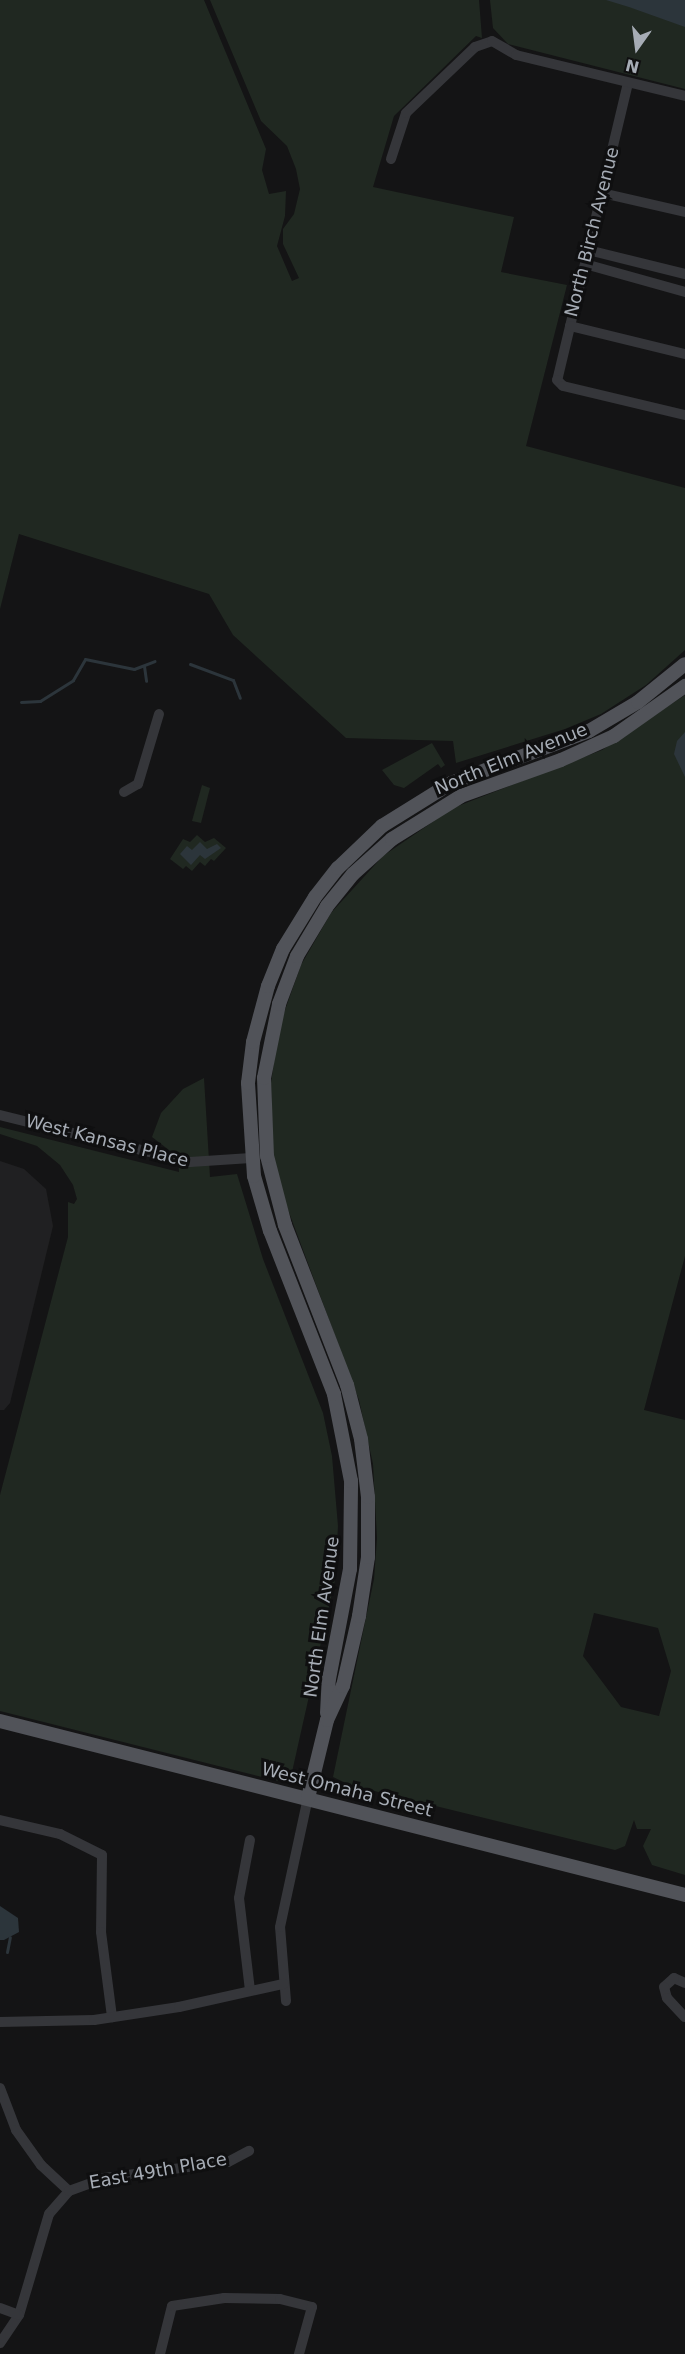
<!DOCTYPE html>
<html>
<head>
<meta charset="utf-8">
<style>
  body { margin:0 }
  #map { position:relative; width:685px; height:2354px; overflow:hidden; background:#141415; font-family:"DejaVu Sans",sans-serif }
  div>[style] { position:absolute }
  .built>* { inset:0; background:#202022 }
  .green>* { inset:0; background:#202821 }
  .water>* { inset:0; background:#2c353b }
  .stream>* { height:3px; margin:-1.5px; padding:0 1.5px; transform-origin:1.5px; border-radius:1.5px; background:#2c353b }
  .minor>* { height:10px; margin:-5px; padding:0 5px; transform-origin:5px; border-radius:5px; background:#35363a }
  .major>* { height:14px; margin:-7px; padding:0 7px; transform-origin:7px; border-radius:7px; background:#515359 }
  span { translate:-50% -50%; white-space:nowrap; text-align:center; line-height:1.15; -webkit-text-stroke:6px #0f0f10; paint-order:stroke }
  .street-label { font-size:18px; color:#a6acb5 }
  .north { position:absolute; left:607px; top:18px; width:60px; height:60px; -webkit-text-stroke:4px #0f0f10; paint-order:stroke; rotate:194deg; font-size:16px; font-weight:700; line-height:24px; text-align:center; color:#a6acb5 }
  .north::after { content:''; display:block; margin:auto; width:21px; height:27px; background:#a6acb5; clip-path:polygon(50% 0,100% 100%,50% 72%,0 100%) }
</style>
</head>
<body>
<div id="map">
  <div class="built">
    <i style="clip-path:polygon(0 1161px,24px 1169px,46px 1189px,53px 1226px,10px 1403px,4px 1410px,0 1410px)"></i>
  </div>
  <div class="green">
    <i style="clip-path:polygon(0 0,204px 0,266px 149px,262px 170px,269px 194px,286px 191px,285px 216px,277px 246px,292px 281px,299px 278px,283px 244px,283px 229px,294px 214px,300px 189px,296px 169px,287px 146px,261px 121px,210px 0,479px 0,482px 38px,476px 36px,394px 116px,373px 187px,514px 217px,501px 272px,567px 285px,526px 446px,685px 488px,685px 650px,646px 685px,601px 714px,565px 729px,456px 763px,453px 741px,346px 738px,233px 635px,209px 594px,19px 534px,0 609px)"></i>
    <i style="clip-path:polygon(490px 0,685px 0,685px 89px,508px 44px,493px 28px)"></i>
    <i style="clip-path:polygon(evenodd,685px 695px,685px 1256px,644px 1410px,685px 1420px,685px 1875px,652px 1865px,643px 1846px,651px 1829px,637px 1829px,634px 1820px,625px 1846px,615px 1850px,350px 1785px,333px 1777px,374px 1579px,377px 1538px,373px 1464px,359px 1400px,281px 1191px,273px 1154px,271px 1083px,279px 1027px,301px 965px,331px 913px,383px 856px,453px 808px,602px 750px,685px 695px,594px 1613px,658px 1628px,671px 1671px,659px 1716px,621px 1707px,583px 1656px,594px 1613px)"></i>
    <i style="clip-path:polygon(432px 743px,445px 765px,441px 768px,438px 764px,404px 788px,394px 785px,382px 770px)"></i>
    <i style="clip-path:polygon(202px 785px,210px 788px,201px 823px,192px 821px)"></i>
    <i style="clip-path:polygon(197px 835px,205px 842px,214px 838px,226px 848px,214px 861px,211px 859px,205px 866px,200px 862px,192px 871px,186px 866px,183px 869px,170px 859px,183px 839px,190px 842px)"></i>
    <i style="clip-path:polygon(204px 1078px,210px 1177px,237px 1174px,263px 1259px,323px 1413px,332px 1456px,338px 1526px,335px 1580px,290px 1781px,282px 1782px,0 1711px,0 1495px,68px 1237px,68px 1202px,74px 1204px,77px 1199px,73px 1185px,60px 1165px,37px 1146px,0 1134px,0 1127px,179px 1172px,178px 1157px,152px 1137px,161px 1113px,183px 1089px)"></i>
  </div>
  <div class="water">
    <i style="clip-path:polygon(606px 0,685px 0,685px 27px,629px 7px)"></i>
    <i style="clip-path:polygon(685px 732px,685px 777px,674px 754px,677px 741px)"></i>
    <i style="clip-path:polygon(200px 842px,207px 849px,217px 844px,221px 848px,205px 859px,200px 855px,191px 865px,180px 854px,187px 846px,192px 850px)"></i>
    <i style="clip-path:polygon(0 1906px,18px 1918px,19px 1932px,4px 1940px,0 1940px)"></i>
  </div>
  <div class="stream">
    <i style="left:190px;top:664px;width:46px;rotate:20.4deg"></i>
    <i style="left:233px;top:680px;width:19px;rotate:69deg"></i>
    <i style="left:144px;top:666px;width:15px;rotate:82deg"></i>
    <i style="left:21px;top:702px;width:19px;rotate:-3deg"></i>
    <i style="left:40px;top:701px;width:39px;rotate:-32deg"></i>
    <i style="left:73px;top:680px;width:24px;rotate:-60deg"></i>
    <i style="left:85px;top:659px;width:50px;rotate:11.5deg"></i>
    <i style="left:134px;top:669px;width:22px;rotate:-21deg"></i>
    <i style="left:7px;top:1952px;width:15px;rotate:-79deg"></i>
  </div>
  <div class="minor">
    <i style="left:628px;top:83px;width:305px;rotate:103.4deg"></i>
    <i style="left:557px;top:380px;width:8px;rotate:45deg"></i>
    <i style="left:563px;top:386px;width:125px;rotate:13.4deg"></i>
    <i style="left:391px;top:159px;width:48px;rotate:-71.9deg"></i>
    <i style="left:406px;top:113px;width:95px;rotate:-43.7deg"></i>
    <i style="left:475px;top:47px;width:18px;rotate:-19deg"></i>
    <i style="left:492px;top:41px;width:28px;rotate:30deg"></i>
    <i style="left:516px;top:55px;width:174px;rotate:13.6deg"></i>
    <i style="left:602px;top:193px;width:85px;rotate:12.9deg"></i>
    <i style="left:588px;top:250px;width:100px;rotate:13.9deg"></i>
    <i style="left:585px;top:264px;width:104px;rotate:15.6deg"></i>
    <i style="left:570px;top:326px;width:118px;rotate:13.7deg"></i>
    <i style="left:124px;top:792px;width:16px;rotate:-30deg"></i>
    <i style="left:138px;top:784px;width:73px;rotate:-73.3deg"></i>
    <i style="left:0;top:1115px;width:196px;rotate:13.9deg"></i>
    <i style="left:190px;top:1162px;width:61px;rotate:-3.8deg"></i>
    <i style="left:0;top:1820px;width:62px;rotate:13.1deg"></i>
    <i style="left:60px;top:1834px;width:47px;rotate:26.6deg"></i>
    <i style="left:102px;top:1855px;width:77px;rotate:90.7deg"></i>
    <i style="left:101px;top:1932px;width:86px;rotate:82.6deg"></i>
    <i style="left:250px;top:1840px;width:59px;rotate:100.7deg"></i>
    <i style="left:239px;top:1898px;width:93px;rotate:83.2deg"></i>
    <i style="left:685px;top:1983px;width:12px;rotate:-156deg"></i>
    <i style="left:674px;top:1978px;width:13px;rotate:138deg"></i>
    <i style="left:664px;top:1987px;width:11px;rotate:75deg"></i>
    <i style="left:667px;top:1998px;width:26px;rotate:47deg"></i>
    <i style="left:286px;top:2001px;width:74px;rotate:-94.6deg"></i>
    <i style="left:280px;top:1927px;width:132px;rotate:-77.8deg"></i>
    <i style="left:0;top:2022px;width:94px;rotate:-1.2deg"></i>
    <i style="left:94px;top:2020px;width:86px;rotate:-8.7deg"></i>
    <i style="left:179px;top:2007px;width:107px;rotate:-12.5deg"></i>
    <i style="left:0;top:2088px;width:45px;rotate:69.1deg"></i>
    <i style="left:16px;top:2130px;width:43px;rotate:54.5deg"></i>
    <i style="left:41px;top:2165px;width:38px;rotate:43deg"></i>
    <i style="left:69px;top:2191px;width:30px;rotate:131deg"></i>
    <i style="left:49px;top:2214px;width:105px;rotate:106.5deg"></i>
    <i style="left:19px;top:2315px;width:34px;rotate:124deg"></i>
    <i style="left:69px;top:2191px;width:37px;rotate:-20deg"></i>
    <i style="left:104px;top:2178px;width:125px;rotate:-7.4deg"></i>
    <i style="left:228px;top:2162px;width:24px;rotate:-28deg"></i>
    <i style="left:0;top:2308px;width:20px;rotate:20deg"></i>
    <i style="left:160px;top:2354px;width:49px;rotate:-76deg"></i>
    <i style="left:172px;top:2306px;width:53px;rotate:-8.7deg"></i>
    <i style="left:224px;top:2298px;width:56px;rotate:1deg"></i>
    <i style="left:280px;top:2299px;width:33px;rotate:14deg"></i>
    <i style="left:312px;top:2307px;width:49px;rotate:105.5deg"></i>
  </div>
  <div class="major">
    <i style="left:327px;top:1713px;width:34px;rotate:-87deg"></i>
    <i style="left:329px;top:1679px;width:112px;rotate:-79.2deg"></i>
    <i style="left:350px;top:1569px;width:88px;rotate:-89.3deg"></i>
    <i style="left:351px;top:1481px;width:89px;rotate:-101.1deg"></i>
    <i style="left:334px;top:1394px;width:175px;rotate:-111.4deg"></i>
    <i style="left:270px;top:1231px;width:57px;rotate:-106.2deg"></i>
    <i style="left:254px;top:1176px;width:93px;rotate:-93.7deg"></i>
    <i style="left:248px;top:1083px;width:41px;rotate:-83deg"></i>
    <i style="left:253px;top:1042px;width:58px;rotate:-75deg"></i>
    <i style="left:268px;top:986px;width:40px;rotate:-68deg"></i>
    <i style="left:283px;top:949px;width:61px;rotate:-58.4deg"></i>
    <i style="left:315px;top:897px;width:37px;rotate:-52deg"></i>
    <i style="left:338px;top:868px;width:61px;rotate:-43.7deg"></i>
    <i style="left:382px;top:826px;width:81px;rotate:-31.9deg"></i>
    <i style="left:451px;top:783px;width:147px;rotate:-20.6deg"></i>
    <i style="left:589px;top:731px;width:57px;rotate:-30.6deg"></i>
    <i style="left:638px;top:702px;width:60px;rotate:-39deg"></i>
    <i style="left:0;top:1721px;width:707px;rotate:14.25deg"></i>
    <i style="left:308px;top:1798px;width:80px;rotate:-76.3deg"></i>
    <i style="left:327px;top:1720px;width:38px;rotate:-65deg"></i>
    <i style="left:343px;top:1686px;width:72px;rotate:-77.1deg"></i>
    <i style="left:359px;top:1616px;width:60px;rotate:-81.3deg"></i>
    <i style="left:368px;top:1557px;width:60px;rotate:-90deg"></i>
    <i style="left:368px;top:1497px;width:58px;rotate:-96.9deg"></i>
    <i style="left:361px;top:1439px;width:56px;rotate:-104.5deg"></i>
    <i style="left:347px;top:1385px;width:172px;rotate:-111.2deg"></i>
    <i style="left:285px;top:1225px;width:71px;rotate:-104.6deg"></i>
    <i style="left:267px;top:1156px;width:78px;rotate:-92.2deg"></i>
    <i style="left:264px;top:1078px;width:76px;rotate:-78.5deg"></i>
    <i style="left:279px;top:1004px;width:51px;rotate:-69.4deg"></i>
    <i style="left:297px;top:956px;width:58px;rotate:-59deg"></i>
    <i style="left:327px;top:906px;width:41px;rotate:-50.9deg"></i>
    <i style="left:353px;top:874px;width:52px;rotate:-41.9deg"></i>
    <i style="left:392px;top:839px;width:81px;rotate:-31.9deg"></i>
    <i style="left:461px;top:796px;width:106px;rotate:-19.8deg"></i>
    <i style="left:561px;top:760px;width:58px;rotate:-24.4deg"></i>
    <i style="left:614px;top:736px;width:87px;rotate:-35.2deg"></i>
  </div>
  <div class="street-label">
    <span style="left:592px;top:232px;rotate:-76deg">North Birch Avenue</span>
    <span style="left:511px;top:759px;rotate:-22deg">North Elm Avenue</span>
    <span style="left:107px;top:1141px;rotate:14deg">West Kansas Place</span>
    <span style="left:322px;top:1617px;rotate:-82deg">North Elm Avenue</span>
    <span style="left:347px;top:1790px;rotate:14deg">West Omaha Street</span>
    <span style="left:158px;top:2171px;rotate:-10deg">East 49th Place</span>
  </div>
  <div class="north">N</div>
</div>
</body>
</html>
